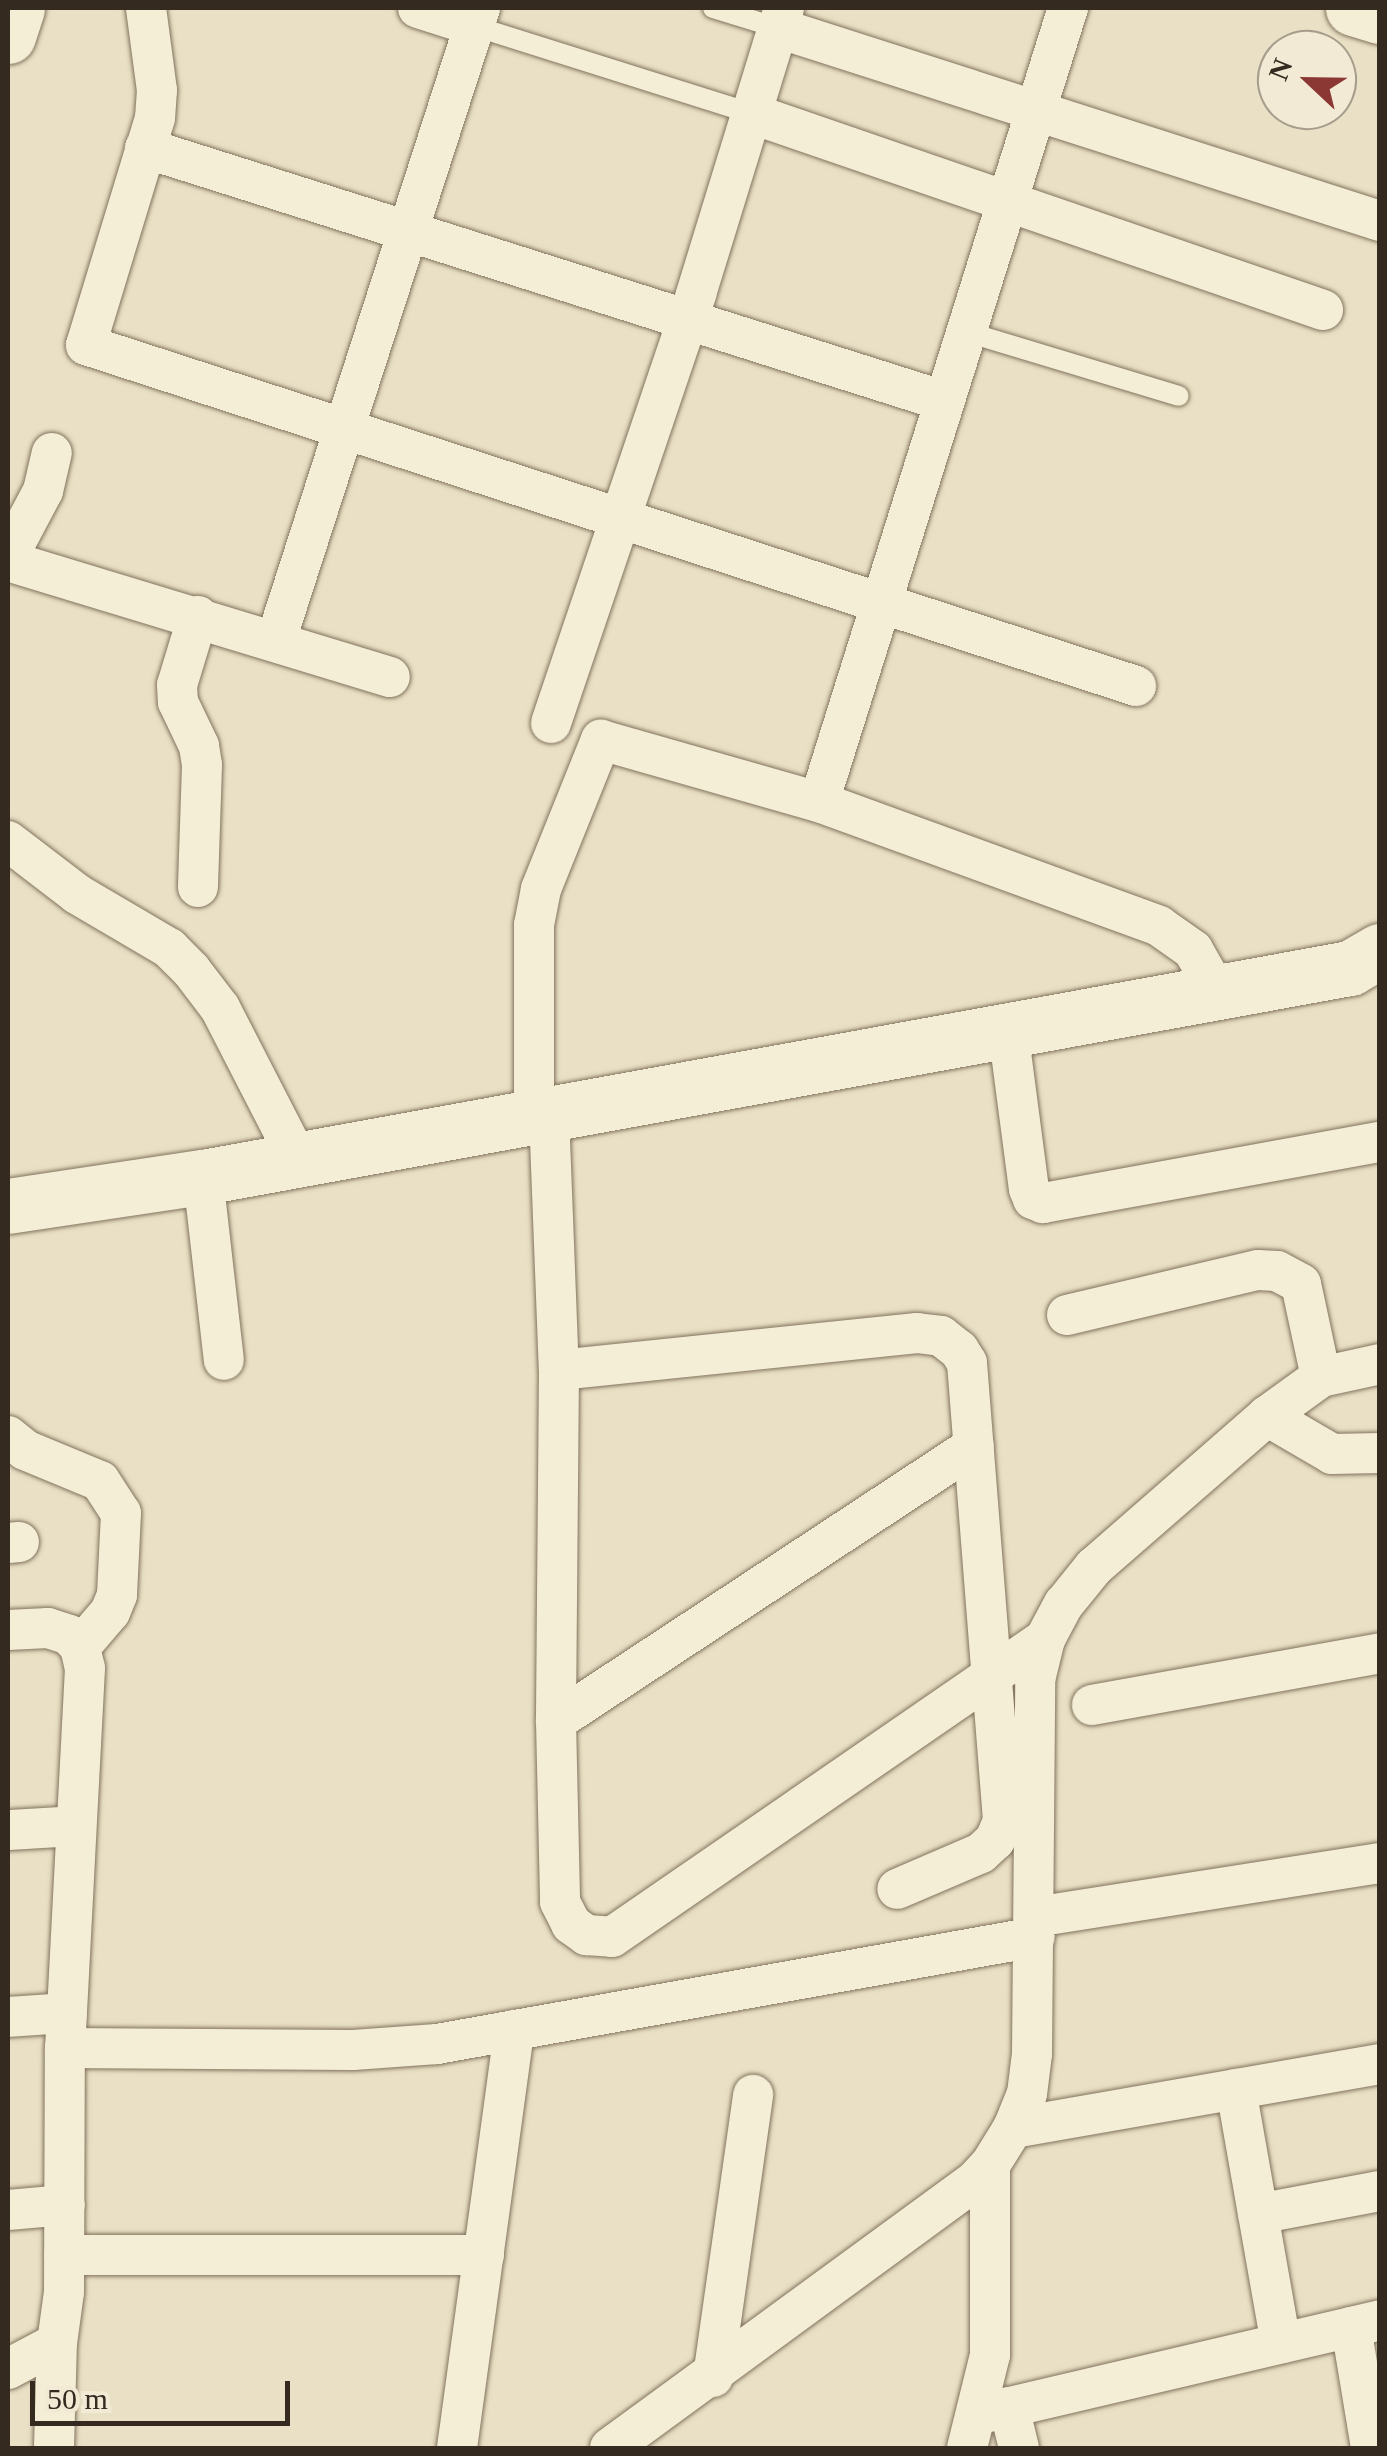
<!DOCTYPE html>
<html>
<head>
<meta charset="utf-8">
<style>
  body { margin:0 }
  #map { position:relative; width:1387px; height:2456px; overflow:hidden; background:#e9e0c5; font-family:"Times New Roman",serif }
  div>[style] { position:absolute }
  .roads { filter:drop-shadow(0 0 2px #82735d) drop-shadow(0 0 2px #82735d) }
  .lane>* { height:20px; margin:-10px; padding:0 10px; transform-origin:10px; border-radius:10px; background:#f5eed7 }
  .street>* { height:40px; margin:-20px; padding:0 20px; transform-origin:20px; border-radius:20px; background:#f5eed7 }
  .secondary>* { height:55px; margin:-27.5px; padding:0 27.5px; transform-origin:27.5px; border-radius:27.5px; background:#f5eed7 }
  span { translate:-50% -50%; white-space:nowrap; text-align:center; line-height:1.15; -webkit-text-stroke:9px #f2ead4; paint-order:stroke }
  .frame { position:absolute; inset:0; border:10px solid #342a1f; pointer-events:none }
  .north { position:absolute; left:1257px; top:30px; width:100px; height:100px; box-sizing:border-box; background:#f2ead4; border:2px solid #a69d8c; border-radius:50%; rotate:292deg; font-size:28px; font-weight:700; line-height:40px; text-align:center; color:#342a1f }
  .north::after { content:''; display:block; margin:auto; width:35px; height:45px; background:#8b3733; clip-path:polygon(50% 0,100% 100%,50% 72%,0 100%) }
  .scale { position:absolute; left:30px; top:2381px; width:260px; height:45px; box-sizing:border-box; border:5px solid #342a1f; border-top:0; padding-left:12px; font-size:30px; line-height:35px; white-space:nowrap; color:#342a1f; -webkit-text-stroke:8px #f2ead4; paint-order:stroke }
</style>
</head>
<body>
<div id="map">
  <div class="roads">
    <div class="lane">
      <i style="left:713px;top:8px;width:68px;rotate:17.1deg"></i>
      <i style="left:474px;top:26px;width:289px;rotate:17.5deg"></i>
      <i style="left:967px;top:332px;width:221px;rotate:16.8deg"></i>
    </div>
    <div class="street">
      <i style="left:146px;top:8px;width:83px;rotate:82.4deg"></i>
      <i style="left:157px;top:90px;width:28px;rotate:94deg"></i>
      <i style="left:155px;top:118px;width:237px;rotate:106.9deg"></i>
      <i style="left:86px;top:345px;width:1104px;rotate:17.99deg"></i>
      <i style="left:418px;top:8px;width:59px;rotate:17.8deg"></i>
      <i style="left:778px;top:28px;width:632px;rotate:17.78deg"></i>
      <i style="left:750px;top:113px;width:606px;rotate:18.97deg"></i>
      <i style="left:145px;top:148px;width:838px;rotate:17.57deg"></i>
      <i style="left:8px;top:557px;width:75px;rotate:-62.1deg"></i>
      <i style="left:43px;top:491px;width:39px;rotate:-77deg"></i>
      <i style="left:8px;top:561px;width:399px;rotate:16.9deg"></i>
      <i style="left:198px;top:616px;width:72px;rotate:106.9deg"></i>
      <i style="left:177px;top:685px;width:17px;rotate:87deg"></i>
      <i style="left:178px;top:702px;width:49px;rotate:64.5deg"></i>
      <i style="left:199px;top:746px;width:19px;rotate:81deg"></i>
      <i style="left:202px;top:765px;width:122px;rotate:91.9deg"></i>
      <i style="left:276px;top:640px;width:664px;rotate:-72.11deg"></i>
      <i style="left:551px;top:723px;width:453px;rotate:-71.3deg"></i>
      <i style="left:696px;top:294px;width:299px;rotate:-72.9deg"></i>
      <i style="left:819px;top:802px;width:832px;rotate:-72.59deg"></i>
      <i style="left:8px;top:841px;width:87px;rotate:37.5deg"></i>
      <i style="left:77px;top:894px;width:107px;rotate:30.4deg"></i>
      <i style="left:169px;top:948px;width:31px;rotate:45deg"></i>
      <i style="left:191px;top:970px;width:48px;rotate:52.7deg"></i>
      <i style="left:220px;top:1008px;width:171px;rotate:62.8deg"></i>
      <i style="left:1008px;top:1030px;width:160px;rotate:82.5deg"></i>
      <i style="left:1029px;top:1189px;width:11px;rotate:68deg"></i>
      <i style="left:1033px;top:1199px;width:11px;rotate:22deg"></i>
      <i style="left:1043px;top:1203px;width:342px;rotate:-10.3deg"></i>
      <i style="left:549px;top:1114px;width:256px;rotate:87.8deg"></i>
      <i style="left:559px;top:1370px;width:351px;rotate:90.5deg"></i>
      <i style="left:556px;top:1721px;width:181px;rotate:88.7deg"></i>
      <i style="left:560px;top:1902px;width:25px;rotate:63deg"></i>
      <i style="left:571px;top:1924px;width:19px;rotate:36deg"></i>
      <i style="left:586px;top:1935px;width:26px;rotate:4deg"></i>
      <i style="left:612px;top:1937px;width:526px;rotate:-34.54deg"></i>
      <i style="left:534px;top:1116px;width:191px;rotate:-90deg"></i>
      <i style="left:534px;top:925px;width:37px;rotate:-79deg"></i>
      <i style="left:541px;top:889px;width:161px;rotate:-68.1deg"></i>
      <i style="left:601px;top:740px;width:227px;rotate:15.9deg"></i>
      <i style="left:819px;top:802px;width:362px;rotate:20deg"></i>
      <i style="left:1159px;top:926px;width:42px;rotate:35.2deg"></i>
      <i style="left:1193px;top:950px;width:48px;rotate:60.3deg"></i>
      <i style="left:203px;top:1177px;width:184px;rotate:83.5deg"></i>
      <i style="left:1067px;top:1315px;width:196px;rotate:-13.3deg"></i>
      <i style="left:1258px;top:1270px;width:19px;rotate:3deg"></i>
      <i style="left:1277px;top:1271px;width:27px;rotate:28deg"></i>
      <i style="left:1301px;top:1284px;width:95px;rotate:77.9deg"></i>
      <i style="left:559px;top:1370px;width:360px;rotate:-5.9deg"></i>
      <i style="left:917px;top:1333px;width:24px;rotate:7deg"></i>
      <i style="left:941px;top:1336px;width:23px;rotate:38deg"></i>
      <i style="left:959px;top:1350px;width:15px;rotate:58deg"></i>
      <i style="left:967px;top:1363px;width:459px;rotate:85.5deg"></i>
      <i style="left:1003px;top:1821px;width:21px;rotate:113deg"></i>
      <i style="left:995px;top:1840px;width:19px;rotate:137deg"></i>
      <i style="left:981px;top:1853px;width:91px;rotate:156.8deg"></i>
      <i style="left:1267px;top:1416px;width:75px;rotate:30.3deg"></i>
      <i style="left:1332px;top:1454px;width:48px;rotate:-1.2deg"></i>
      <i style="left:8px;top:1436px;width:22px;rotate:39deg"></i>
      <i style="left:25px;top:1450px;width:81px;rotate:22.5deg"></i>
      <i style="left:100px;top:1481px;width:38px;rotate:57deg"></i>
      <i style="left:121px;top:1513px;width:82px;rotate:92.8deg"></i>
      <i style="left:117px;top:1595px;width:18px;rotate:112deg"></i>
      <i style="left:110px;top:1612px;width:46px;rotate:130.6deg"></i>
      <i style="left:8px;top:1543px;width:11px;rotate:-5deg"></i>
      <i style="left:8px;top:1630px;width:40px;rotate:-2.9deg"></i>
      <i style="left:48px;top:1628px;width:22px;rotate:18deg"></i>
      <i style="left:69px;top:1635px;width:16px;rotate:47deg"></i>
      <i style="left:80px;top:1647px;width:22px;rotate:77deg"></i>
      <i style="left:85px;top:1668px;width:381px;rotate:93deg"></i>
      <i style="left:1092px;top:1705px;width:293px;rotate:-10.2deg"></i>
      <i style="left:556px;top:1721px;width:500px;rotate:-33.34deg"></i>
      <i style="left:8px;top:1830px;width:67px;rotate:-3.4deg"></i>
      <i style="left:1035px;top:1917px;width:349px;rotate:-8.9deg"></i>
      <i style="left:8px;top:2017px;width:59px;rotate:-3.9deg"></i>
      <i style="left:1236px;top:2089px;width:258px;rotate:80deg"></i>
      <i style="left:1013px;top:2128px;width:373px;rotate:-9.9deg"></i>
      <i style="left:8px;top:2210px;width:57px;rotate:-5deg"></i>
      <i style="left:1258px;top:2214px;width:124px;rotate:-10.7deg"></i>
      <i style="left:64px;top:2255px;width:420px"></i>
      <i style="left:1351px;top:2327px;width:123px;rotate:80.6deg"></i>
      <i style="left:8px;top:2369px;width:55px;rotate:-28deg"></i>
      <i style="left:57px;top:2343px;width:51px;rotate:-82.2deg"></i>
      <i style="left:64px;top:2292px;width:244px;rotate:-89.8deg"></i>
      <i style="left:65px;top:2048px;width:288px;rotate:0.4deg"></i>
      <i style="left:353px;top:2050px;width:84px;rotate:-4.1deg"></i>
      <i style="left:437px;top:2044px;width:607px;rotate:-10.14deg"></i>
      <i style="left:713px;top:2377px;width:285px;rotate:-81.9deg"></i>
      <i style="left:1009px;top:2407px;width:42px;rotate:76.3deg"></i>
      <i style="left:976px;top:2415px;width:415px;rotate:-13.2deg"></i>
      <i style="left:54px;top:2448px;width:105px;rotate:-88.4deg"></i>
      <i style="left:457px;top:2448px;width:422px;rotate:-82.2deg"></i>
      <i style="left:610px;top:2448px;width:451px;rotate:-36.2deg"></i>
      <i style="left:974px;top:2182px;width:23px;rotate:-47deg"></i>
      <i style="left:990px;top:2165px;width:44px;rotate:-58.1deg"></i>
      <i style="left:1013px;top:2128px;width:37px;rotate:-68deg"></i>
      <i style="left:1027px;top:2094px;width:40px;rotate:-82.9deg"></i>
      <i style="left:1032px;top:2054px;width:374px;rotate:-89.5deg"></i>
      <i style="left:1035px;top:1680px;width:42px;rotate:-76.3deg"></i>
      <i style="left:1045px;top:1639px;width:40px;rotate:-62deg"></i>
      <i style="left:1064px;top:1604px;width:48px;rotate:-51deg"></i>
      <i style="left:1094px;top:1567px;width:230px;rotate:-41.1deg"></i>
      <i style="left:1267px;top:1416px;width:67px;rotate:-35.8deg"></i>
      <i style="left:1321px;top:1377px;width:60px;rotate:-12.4deg"></i>
      <i style="left:967px;top:2448px;width:96px;rotate:-76.1deg"></i>
      <i style="left:990px;top:2355px;width:190px;rotate:-90deg"></i>
    </div>
    <div class="secondary">
      <i style="left:1353px;top:8px;width:28px;rotate:17deg"></i>
      <i style="left:8px;top:36px;width:29px;rotate:-72deg"></i>
      <i style="left:8px;top:1206px;width:197px;rotate:-8.5deg"></i>
      <i style="left:203px;top:1177px;width:1166px;rotate:-10.33deg"></i>
      <i style="left:1350px;top:968px;width:34px;rotate:-30deg"></i>
    </div>
  </div>
  <div class="frame"></div>
  <div class="north">N</div>
  <div class="scale">50 m</div>
</div>
</body>
</html>
